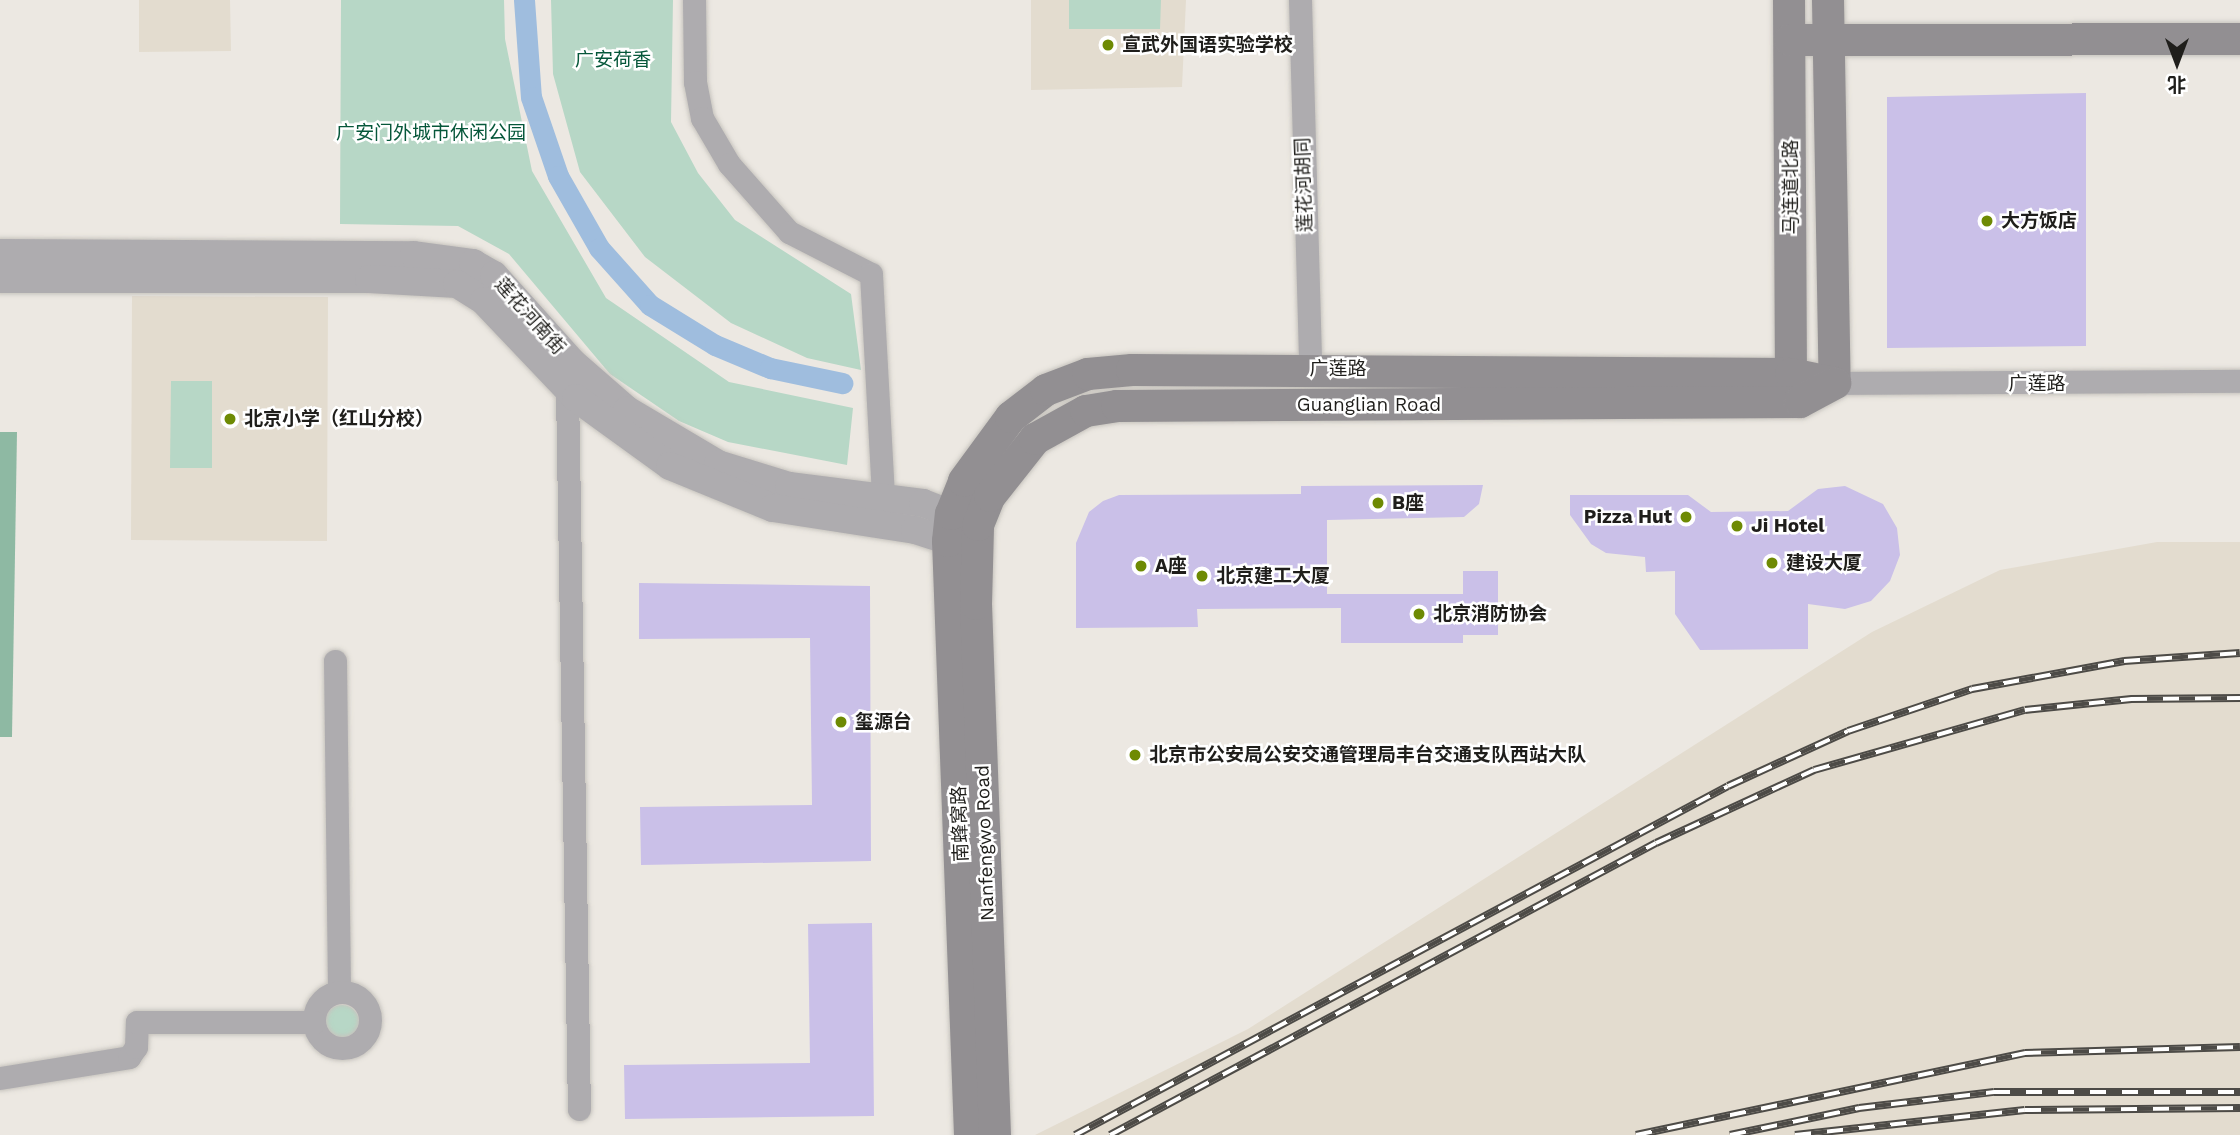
<!DOCTYPE html>
<html>
<head>
<meta charset="utf-8">
<style>
  body { margin:0 }
  #map { position:relative; width:2240px; height:1135px; overflow:hidden; background:#ece8e2; font-family:"Work Sans","Noto Sans SC",sans-serif }
  div>[style] { position:absolute }
  .built>* { inset:0; background:#e3dccf }
  .green>* { inset:0; background:#b7d7c6 }
  .round { border-radius:50% }
  .forest>* { inset:0; background:#8eb9a3 }
  .canal>* { height:21px; margin:-10.5px; padding:0 10.5px; transform-origin:10.5px; border-radius:10.5px; background:#9fbdde }
  .building>* { inset:0; background:#cac0e8 }
  .roads { filter:drop-shadow(0 0 2px #c7c4be) drop-shadow(0 0 2px #c7c4be) }
  .minor>* { height:23px; margin:-11.5px; padding:0 11.5px; transform-origin:11.5px; border-radius:11.5px; background:#aeacaf }
  .minor>.ring { margin:-11.5px; padding:0; box-sizing:content-box; background:none; border:23px solid #aeacaf; border-radius:50% }
  .tertiary>* { height:28px; margin:-14px; padding:0 14px; transform-origin:14px; border-radius:14px; background:#aeacaf }
  .secondary>* { height:32px; margin:-16px; padding:0 16px; transform-origin:16px; border-radius:16px; background:#928f92 }
  .rail>* { height:8px; margin-top:-4px; transform-origin:0; background:repeating-linear-gradient(90deg,#fff 0 16px,#4d4b47 0 32px); box-sizing:border-box; border-block:2px solid #4d4b47 }
  .dots>* { width:19px; height:19px; translate:-50% -50%; box-sizing:border-box; border:4px solid #fff; border-radius:50% }
  span { translate:-50% -50%; white-space:nowrap; text-align:center; line-height:1.15; -webkit-text-stroke:5px #fff; paint-order:stroke }
  .poi-label { font-size:19px; color:#1f1e1b; font-weight:700 }
  .left { translate:0 -50%; text-align:left }
  .right { translate:-100% -50%; text-align:right }
  .park-label { font-size:19px; color:#06573a }
  .street-label { font-size:19px; color:#1f1e1b }
  .north { position:absolute; left:2142px; top:28px; width:70px; height:70px; -webkit-text-stroke:5px #fff; paint-order:stroke; rotate:180deg; font-size:19px; font-weight:700; line-height:28px; text-align:center; color:#1f1e1b }
  .north::after { content:''; display:block; margin:auto; width:24px; height:32px; background:#1f1e1b; clip-path:polygon(50% 0,100% 100%,50% 72%,0 100%) }
</style>
</head>
<body>
<div id="map">
  <div class="built">
    <i style="clip-path:polygon(139px 0,230px 0,231px 51px,139px 52px)"></i>
    <i style="clip-path:polygon(1031px 0,1186px 0,1182px 87px,1031px 90px)"></i>
    <i style="clip-path:polygon(132px 296px,328px 297px,327px 541px,131px 540px)"></i>
    <i style="clip-path:polygon(2157px 542px,2240px 542px,2240px 1135px,1035px 1135px,1248px 1029px,1872px 632px,2000px 570px)"></i>
  </div>
  <div class="green">
    <i style="clip-path:polygon(341px 0,504px 0,505px 39px,532px 171px,606px 298px,729px 382px,853px 408px,847px 465px,728px 442px,679px 421px,610px 374px,509px 254px,458px 226px,340px 224px)"></i>
    <i style="clip-path:polygon(551px 0,673px 0,671px 122px,698px 173px,735px 220px,851px 294px,861px 370px,807px 358px,731px 323px,645px 257px,580px 172px,553px 74px)"></i>
    <i style="clip-path:polygon(1069px 0,1161px 0,1160px 29px,1069px 29px)"></i>
    <i style="clip-path:polygon(171px 381px,212px 381px,212px 468px,170px 468px)"></i>
    <i class="round" style="left:325px;top:1005px;width:34px;height:34px"></i>
  </div>
  <div class="forest">
    <i style="clip-path:polygon(0 432px,17px 432px,12px 737px,0 737px)"></i>
  </div>
  <div class="canal">
    <i style="left:524px;top:0;width:97px;rotate:85.9deg"></i>
    <i style="left:531px;top:97px;width:83px;rotate:71.1deg"></i>
    <i style="left:558px;top:176px;width:83px;rotate:60.3deg"></i>
    <i style="left:599px;top:248px;width:76px;rotate:48.2deg"></i>
    <i style="left:650px;top:305px;width:76px;rotate:31.6deg"></i>
    <i style="left:715px;top:345px;width:60px;rotate:22.7deg"></i>
    <i style="left:770px;top:368px;width:74px;rotate:11.8deg"></i>
  </div>
  <div class="building">
    <i style="clip-path:polygon(2086px 93px,2086px 346px,1887px 348px,1887px 97px)"></i>
    <i style="clip-path:polygon(1483px 485px,1479px 504px,1464px 517px,1327px 520px,1327px 594px,1463px 594px,1463px 571px,1498px 571px,1498px 635px,1463px 635px,1463px 643px,1341px 643px,1341px 608px,1197px 609px,1198px 627px,1076px 628px,1076px 543px,1089px 512px,1103px 501px,1119px 495px,1301px 494px,1301px 486px)"></i>
    <i style="clip-path:polygon(1845px 486px,1883px 504px,1897px 528px,1900px 555px,1890px 581px,1871px 601px,1845px 609px,1808px 604px,1808px 649px,1700px 650px,1675px 614px,1675px 571px,1646px 572px,1645px 557px,1606px 553px,1591px 544px,1570px 515px,1570px 495px,1688px 495px,1711px 512px,1788px 511px,1818px 489px)"></i>
    <i style="clip-path:polygon(639px 583px,870px 586px,871px 861px,641px 865px,640px 807px,812px 805px,810px 638px,639px 639px)"></i>
    <i style="clip-path:polygon(872px 923px,874px 1116px,625px 1119px,624px 1065px,810px 1063px,808px 924px)"></i>
  </div>
  <div class="roads">
    <div class="minor">
      <i style="left:694px;top:0;width:82px;rotate:89.3deg"></i>
      <i style="left:695px;top:82px;width:37px;rotate:79deg"></i>
      <i style="left:702px;top:118px;width:53px;rotate:59.6deg"></i>
      <i style="left:729px;top:164px;width:91px;rotate:48.6deg"></i>
      <i style="left:789px;top:232px;width:92px;rotate:27.1deg"></i>
      <i style="left:871px;top:274px;width:239px;rotate:86.9deg"></i>
      <i style="left:1300px;top:0;width:369px;rotate:88.4deg"></i>
      <i style="left:1835px;top:383px;width:405px;rotate:-0.3deg"></i>
      <i style="left:567px;top:389px;width:720px;rotate:89.05deg"></i>
      <i style="left:335px;top:661px;width:331px;rotate:89.3deg"></i>
      <i class="ring" style="left:314px;top:992px;width:33px;height:33px"></i>
      <i style="left:0;top:1078px;width:131px;rotate:-9.2deg"></i>
      <i style="left:129px;top:1057px;width:12px;rotate:-55deg"></i>
      <i style="left:136px;top:1047px;width:25px;rotate:-88deg"></i>
      <i style="left:137px;top:1022px;width:177px"></i>
    </div>
    <div class="tertiary">
      <i style="left:0;top:253px;width:414px;rotate:0.3deg"></i>
      <i style="left:414px;top:255px;width:60px;rotate:7.7deg"></i>
      <i style="left:473px;top:263px;width:24px;rotate:30deg"></i>
      <i style="left:494px;top:275px;width:117px;rotate:48.1deg"></i>
      <i style="left:572px;top:362px;width:73px;rotate:41.1deg"></i>
      <i style="left:627px;top:410px;width:106px;rotate:30.7deg"></i>
      <i style="left:718px;top:464px;width:74px;rotate:17.2deg"></i>
      <i style="left:789px;top:486px;width:135px;rotate:7.2deg"></i>
      <i style="left:923px;top:503px;width:53px;rotate:21.2deg"></i>
      <i style="left:0;top:279px;width:369px"></i>
      <i style="left:369px;top:279px;width:88px;rotate:3.3deg"></i>
      <i style="left:457px;top:284px;width:32px;rotate:32deg"></i>
      <i style="left:484px;top:301px;width:134px;rotate:46.5deg"></i>
      <i style="left:576px;top:398px;width:116px;rotate:35.9deg"></i>
      <i style="left:670px;top:466px;width:111px;rotate:22.2deg"></i>
      <i style="left:773px;top:508px;width:144px;rotate:8.8deg"></i>
      <i style="left:915px;top:530px;width:56px;rotate:17.8deg"></i>
    </div>
    <div class="secondary">
      <i style="left:1789px;top:0;width:374px;rotate:89.7deg"></i>
      <i style="left:1828px;top:0;width:383px;rotate:89deg"></i>
      <i style="left:1790px;top:40px;width:450px;rotate:-0.1deg"></i>
      <i style="left:970px;top:1135px;width:594px;rotate:-92.12deg"></i>
      <i style="left:948px;top:541px;width:27px;rotate:-84deg"></i>
      <i style="left:951px;top:514px;width:35px;rotate:-68deg"></i>
      <i style="left:964px;top:481px;width:79px;rotate:-53.7deg"></i>
      <i style="left:1011px;top:417px;width:44px;rotate:-37.6deg"></i>
      <i style="left:1046px;top:390px;width:45px;rotate:-20.9deg"></i>
      <i style="left:1088px;top:374px;width:44px;rotate:-5.2deg"></i>
      <i style="left:1132px;top:370px;width:659px;rotate:0.35deg"></i>
      <i style="left:1791px;top:374px;width:45px;rotate:11.6deg"></i>
      <i style="left:995px;top:1135px;width:531px;rotate:-92.05deg"></i>
      <i style="left:976px;top:604px;width:79px;rotate:-88.5deg"></i>
      <i style="left:978px;top:525px;width:31px;rotate:-68deg"></i>
      <i style="left:990px;top:496px;width:73px;rotate:-51.7deg"></i>
      <i style="left:1035px;top:439px;width:58px;rotate:-28.8deg"></i>
      <i style="left:1086px;top:411px;width:31px;rotate:-9deg"></i>
      <i style="left:1117px;top:406px;width:683px;rotate:-0.34deg"></i>
      <i style="left:1800px;top:402px;width:40px;rotate:-28deg"></i>
    </div>
  </div>
  <div class="rail">
    <i style="left:1075px;top:1135px;width:740px;rotate:-28.12deg"></i>
    <i style="left:1728px;top:786px;width:132px;rotate:-24.6deg"></i>
    <i style="left:1848px;top:731px;width:131px;rotate:-18.7deg"></i>
    <i style="left:1972px;top:689px;width:155px;rotate:-10.4deg"></i>
    <i style="left:2124px;top:661px;width:116px;rotate:-3.9deg"></i>
    <i style="left:1110px;top:1135px;width:619px;rotate:-28.14deg"></i>
    <i style="left:1656px;top:843px;width:174px;rotate:-24.8deg"></i>
    <i style="left:1814px;top:770px;width:219px;rotate:-15.9deg"></i>
    <i style="left:2025px;top:710px;width:107px;rotate:-5.9deg"></i>
    <i style="left:2131px;top:699px;width:109px;rotate:-0.5deg"></i>
    <i style="left:1636px;top:1135px;width:398px;rotate:-11.9deg"></i>
    <i style="left:2025px;top:1053px;width:215px;rotate:-1.6deg"></i>
    <i style="left:1730px;top:1135px;width:132px;rotate:-11.8deg"></i>
    <i style="left:1859px;top:1108px;width:136px;rotate:-6.8deg"></i>
    <i style="left:1994px;top:1092px;width:246px"></i>
    <i style="left:1795px;top:1135px;width:231px;rotate:-6.2deg"></i>
    <i style="left:2025px;top:1110px;width:215px;rotate:-0.5deg"></i>
  </div>
  <div class="dots">
    <i style="left:1108px;top:45px;background:#6e8a03"></i>
    <i style="left:1987px;top:221px;background:#6e8a03"></i>
    <i style="left:230px;top:419px;background:#6e8a03"></i>
    <i style="left:1378px;top:503px;background:#6e8a03"></i>
    <i style="left:1686px;top:517px;background:#6e8a03"></i>
    <i style="left:1737px;top:526px;background:#6e8a03"></i>
    <i style="left:1772px;top:563px;background:#6e8a03"></i>
    <i style="left:1141px;top:566px;background:#6e8a03"></i>
    <i style="left:1202px;top:576px;background:#6e8a03"></i>
    <i style="left:1419px;top:614px;background:#6e8a03"></i>
    <i style="left:841px;top:722px;background:#6e8a03"></i>
    <i style="left:1135px;top:755px;background:#6e8a03"></i>
  </div>
  <div class="poi-label">
    <span class="left" style="left:1122px;top:45px">宣武外国语实验学校</span>
    <span class="left" style="left:2001px;top:221px">大方饭店</span>
    <span class="left" style="left:244px;top:419px">北京小学（红山分校）</span>
    <span class="left" style="left:1392px;top:503px">B座</span>
    <span class="right" style="left:1672px;top:517px">Pizza Hut</span>
    <span class="left" style="left:1751px;top:526px">Ji Hotel</span>
    <span class="left" style="left:1786px;top:563px">建设大厦</span>
    <span class="left" style="left:1155px;top:566px">A座</span>
    <span class="left" style="left:1216px;top:576px">北京建工大厦</span>
    <span class="left" style="left:1433px;top:614px">北京消防协会</span>
    <span class="left" style="left:855px;top:722px">玺源台</span>
    <span class="left" style="left:1149px;top:755px">北京市公安局公安交通管理局丰台交通支队西站大队</span>
  </div>
  <div class="park-label">
    <span style="left:613px;top:60px">广安荷香</span>
    <span style="left:431px;top:133px">广安门外城市休闲公园</span>
  </div>
  <div class="street-label">
    <span style="left:1304px;top:185px;rotate:-92deg">莲花河胡同</span>
    <span style="left:1791px;top:187px;rotate:-90deg">马连道北路</span>
    <span style="left:530px;top:316px;rotate:48deg">莲花河南街</span>
    <span style="left:1338px;top:369px">广莲路</span>
    <span style="left:2037px;top:384px">广莲路</span>
    <span style="left:1369px;top:405px">Guanglian Road</span>
    <span style="left:960px;top:824px;rotate:-92deg">南蜂窝路</span>
    <span style="left:985px;top:843px;rotate:-92deg">Nanfengwo Road</span>
  </div>
  <div class="north">北</div>
</div>
</body>
</html>
